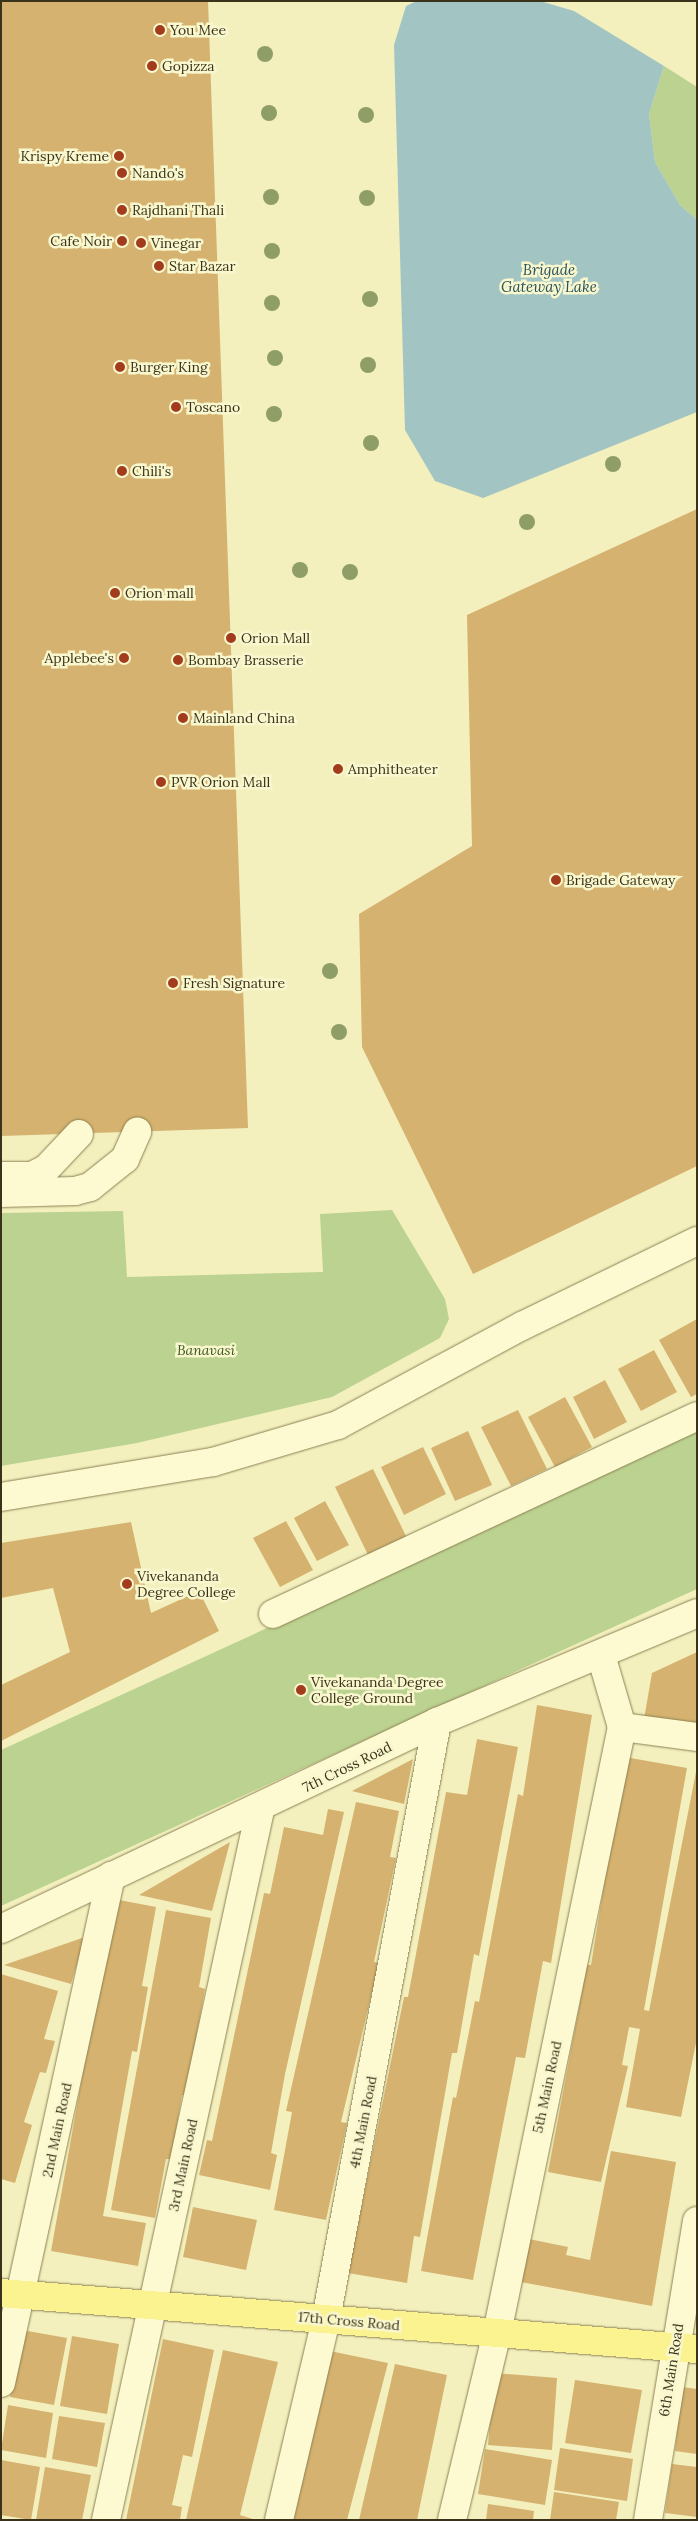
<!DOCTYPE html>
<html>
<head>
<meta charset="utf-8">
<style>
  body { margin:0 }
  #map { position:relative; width:698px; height:2521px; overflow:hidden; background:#f3f0be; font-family:Lora,serif }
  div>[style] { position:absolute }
  .green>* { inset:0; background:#bbd290 }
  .water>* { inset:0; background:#a2c4c2 }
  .building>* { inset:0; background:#d5b26f }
  .roads { filter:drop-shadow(0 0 1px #8d8054) drop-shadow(0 0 1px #8d8054) }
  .minor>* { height:28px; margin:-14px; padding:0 14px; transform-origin:14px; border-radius:14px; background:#fdfad2 }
  .major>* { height:28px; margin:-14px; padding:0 14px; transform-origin:14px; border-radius:14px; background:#fbf390 }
  .trees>* { width:16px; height:16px; margin:-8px; border-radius:50%; background:#8f9d67 }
  .dots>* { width:14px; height:14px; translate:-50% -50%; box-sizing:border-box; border:2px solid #f9f7ce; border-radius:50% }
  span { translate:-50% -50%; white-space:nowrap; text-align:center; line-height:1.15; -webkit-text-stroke:5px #f9f7ce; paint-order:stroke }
  .poi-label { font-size:14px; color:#3b321b }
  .left { translate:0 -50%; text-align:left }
  .right { translate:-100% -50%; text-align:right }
  .park-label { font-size:14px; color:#3d591f; font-style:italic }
  .street-label { font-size:14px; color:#3b321b }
  .water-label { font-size:15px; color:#28535c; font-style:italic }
  .frame { position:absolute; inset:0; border:2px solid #3b321b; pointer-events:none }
</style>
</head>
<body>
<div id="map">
  <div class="green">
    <i style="clip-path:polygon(664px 66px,697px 87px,697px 220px,680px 205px,655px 162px,649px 114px)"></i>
    <i style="clip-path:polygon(392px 1210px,445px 1299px,449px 1319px,440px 1338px,332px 1397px,137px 1443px,1px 1466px,1px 1213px,123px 1211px,127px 1277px,323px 1272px,320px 1214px)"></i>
    <i style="clip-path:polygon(697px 1431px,697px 1589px,1px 1906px,1px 1750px)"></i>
  </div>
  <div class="water">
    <i style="clip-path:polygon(417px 1px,540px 1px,574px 11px,664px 66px,649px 114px,655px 162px,680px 205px,697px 220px,697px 412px,483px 498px,435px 481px,405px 430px,394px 45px,406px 6px)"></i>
  </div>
  <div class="building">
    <i style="clip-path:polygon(1px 1px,208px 1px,248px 1128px,1px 1136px)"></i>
    <i style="clip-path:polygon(697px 509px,697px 1166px,473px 1274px,362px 1047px,359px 914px,472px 846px,467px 615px)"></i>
    <i style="clip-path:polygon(697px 1319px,697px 1394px,691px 1397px,659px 1340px)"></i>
    <i style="clip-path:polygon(654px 1350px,677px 1392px,641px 1411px,618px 1369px)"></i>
    <i style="clip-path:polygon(605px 1380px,627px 1422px,594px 1439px,573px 1397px)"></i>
    <i style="clip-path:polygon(565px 1397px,592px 1447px,555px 1467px,528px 1417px)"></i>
    <i style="clip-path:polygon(518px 1410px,547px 1469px,511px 1486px,481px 1427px)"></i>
    <i style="clip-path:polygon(468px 1431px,492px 1485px,455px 1501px,431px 1448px)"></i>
    <i style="clip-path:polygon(423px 1447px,446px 1494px,404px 1515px,381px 1467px)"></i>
    <i style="clip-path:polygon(373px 1469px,408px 1540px,370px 1559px,335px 1487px)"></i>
    <i style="clip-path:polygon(325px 1501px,349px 1545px,317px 1561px,294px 1518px)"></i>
    <i style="clip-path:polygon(286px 1521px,313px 1570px,280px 1587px,253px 1538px)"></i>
    <i style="clip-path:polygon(131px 1522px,151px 1613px,199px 1591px,219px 1631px,1px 1741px,1px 1685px,70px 1652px,53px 1588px,1px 1598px,1px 1543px)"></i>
    <i style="clip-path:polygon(697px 1652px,697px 1728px,644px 1719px,652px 1673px)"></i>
    <i style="clip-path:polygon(537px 1705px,592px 1715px,551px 1963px,543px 1961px,525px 2058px,516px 2057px,473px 2280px,421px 2271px,453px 2097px,456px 2098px,475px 2001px,479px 2002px,518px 1794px,523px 1796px)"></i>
    <i style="clip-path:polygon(477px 1739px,518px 1747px,479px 1956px,474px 1954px,457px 2053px,452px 2053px,420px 2237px,414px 2236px,407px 2283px,348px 2273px,404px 1997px,408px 1997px,446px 1792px,467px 1795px)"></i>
    <i style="clip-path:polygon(625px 1757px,687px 1768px,644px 2010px,649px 2011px,697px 1767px,697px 2038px,681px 2117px,626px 2107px,640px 2029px,629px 2027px,622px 2065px,628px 2066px,601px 2182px,548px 2172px,587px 1965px,591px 1965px)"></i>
    <i style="clip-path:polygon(413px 1759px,404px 1804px,352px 1791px)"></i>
    <i style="clip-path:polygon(356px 1802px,399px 1811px,390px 1857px,396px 1858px,374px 1962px,379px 1963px,341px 2122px,347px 2123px,326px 2220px,274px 2210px,292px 2112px,286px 2111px)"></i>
    <i style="clip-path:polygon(328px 1809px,344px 1812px,285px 2074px,271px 2153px,277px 2155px,270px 2190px,199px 2175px,207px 2140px,212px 2141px,264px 1893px,270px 1894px,284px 1827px,323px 1835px)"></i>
    <i style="clip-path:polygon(230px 1842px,212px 1911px,139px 1895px)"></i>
    <i style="clip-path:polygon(114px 1899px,156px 1907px,142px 1986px,148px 1987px,137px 2052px,132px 2051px,103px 2216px,146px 2223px,138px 2266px,51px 2251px)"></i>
    <i style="clip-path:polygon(166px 1910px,211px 1918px,199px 1987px,205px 1989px,186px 2095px,182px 2095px,171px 2159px,166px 2159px,155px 2218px,111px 2210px)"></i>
    <i style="clip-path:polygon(85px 1937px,71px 1984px,4px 1965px)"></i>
    <i style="clip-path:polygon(1px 1974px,58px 1991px,44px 2039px,55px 2041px,46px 2073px,40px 2072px,24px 2122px,32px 2125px,15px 2183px,1px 2179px)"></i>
    <i style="clip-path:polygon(611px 2151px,676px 2162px,652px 2306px,515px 2281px,524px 2238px,568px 2247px,566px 2255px,590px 2260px)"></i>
    <i style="clip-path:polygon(193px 2207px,257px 2220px,246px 2270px,183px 2257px)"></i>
    <i style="clip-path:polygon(22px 2330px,67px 2338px,54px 2405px,10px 2397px)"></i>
    <i style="clip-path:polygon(72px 2336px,119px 2344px,107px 2414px,60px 2406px)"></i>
    <i style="clip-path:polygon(163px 2339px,214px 2350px,192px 2457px,183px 2455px,172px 2505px,182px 2507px,180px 2520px,126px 2520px)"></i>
    <i style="clip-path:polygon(223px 2350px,278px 2362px,240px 2515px,256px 2520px,186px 2520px)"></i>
    <i style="clip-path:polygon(325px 2350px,388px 2363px,347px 2520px,289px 2520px)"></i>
    <i style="clip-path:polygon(395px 2364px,447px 2375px,417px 2520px,359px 2520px)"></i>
    <i style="clip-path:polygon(494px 2373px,557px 2378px,552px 2450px,488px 2445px)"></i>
    <i style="clip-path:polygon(575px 2380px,642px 2390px,631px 2453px,565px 2443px)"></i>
    <i style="clip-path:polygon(682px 2387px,697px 2389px,697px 2454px,675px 2451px)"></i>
    <i style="clip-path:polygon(8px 2405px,53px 2413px,46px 2458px,1px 2450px)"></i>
    <i style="clip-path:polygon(59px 2416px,105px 2423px,97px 2467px,52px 2459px)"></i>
    <i style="clip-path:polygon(560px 2448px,633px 2459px,627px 2501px,554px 2490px)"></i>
    <i style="clip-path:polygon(485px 2449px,552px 2460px,545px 2505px,478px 2494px)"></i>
    <i style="clip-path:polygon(1px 2460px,40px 2467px,31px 2520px,1px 2515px)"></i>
    <i style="clip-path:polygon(672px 2464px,697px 2467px,697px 2517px,665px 2513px)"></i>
    <i style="clip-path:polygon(45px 2467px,91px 2475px,82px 2520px,36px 2520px)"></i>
    <i style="clip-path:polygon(554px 2492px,619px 2502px,616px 2520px,550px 2520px)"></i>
    <i style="clip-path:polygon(488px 2504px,534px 2511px,533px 2520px,486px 2520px)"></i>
  </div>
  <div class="roads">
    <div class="minor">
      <i style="left:1px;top:1176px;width:31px"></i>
      <i style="left:32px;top:1176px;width:16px;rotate:-27deg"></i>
      <i style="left:46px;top:1169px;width:48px;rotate:-46.7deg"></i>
      <i style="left:1px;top:1193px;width:74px;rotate:-1.5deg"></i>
      <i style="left:75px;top:1191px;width:16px;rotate:-15deg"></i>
      <i style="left:90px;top:1187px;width:45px;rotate:-38.7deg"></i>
      <i style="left:125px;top:1159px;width:30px;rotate:-66deg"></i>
      <i style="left:1px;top:1497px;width:215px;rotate:-9.4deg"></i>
      <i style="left:213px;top:1462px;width:130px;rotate:-16.5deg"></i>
      <i style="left:338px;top:1425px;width:209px;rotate:-28.3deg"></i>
      <i style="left:522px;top:1326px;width:195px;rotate:-25.9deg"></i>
      <i style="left:273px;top:1614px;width:468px;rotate:-25deg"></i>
      <i style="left:622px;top:1727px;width:76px;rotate:7.6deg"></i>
      <i style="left:1px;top:1929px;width:483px;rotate:-25.4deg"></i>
      <i style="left:437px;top:1722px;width:282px;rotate:-22.7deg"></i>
      <i style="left:1px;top:2383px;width:519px;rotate:-77.76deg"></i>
      <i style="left:106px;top:2520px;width:727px;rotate:-77.76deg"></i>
      <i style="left:279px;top:2520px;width:206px;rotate:-76.8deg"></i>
      <i style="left:326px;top:2319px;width:607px;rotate:-79.47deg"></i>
      <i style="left:452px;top:2520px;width:192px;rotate:-76.5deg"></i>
      <i style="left:497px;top:2333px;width:619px;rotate:-78.35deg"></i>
      <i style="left:622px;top:1727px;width:75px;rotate:-106.3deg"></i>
      <i style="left:648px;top:2520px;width:303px;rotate:-80.7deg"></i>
    </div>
    <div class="major">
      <i style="left:1px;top:2293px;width:698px;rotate:4.6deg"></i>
    </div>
  </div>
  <div class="trees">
    <i style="left:265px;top:54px"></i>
    <i style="left:269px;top:113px"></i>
    <i style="left:366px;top:115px"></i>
    <i style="left:271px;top:197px"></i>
    <i style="left:367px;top:198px"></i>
    <i style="left:272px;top:251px"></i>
    <i style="left:370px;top:299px"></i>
    <i style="left:272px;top:303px"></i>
    <i style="left:275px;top:358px"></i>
    <i style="left:368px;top:365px"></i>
    <i style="left:274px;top:414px"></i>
    <i style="left:371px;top:443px"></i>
    <i style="left:613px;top:464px"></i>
    <i style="left:527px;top:522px"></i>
    <i style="left:300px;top:570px"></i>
    <i style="left:350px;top:572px"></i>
    <i style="left:330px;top:971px"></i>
    <i style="left:339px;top:1032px"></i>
  </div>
  <div class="dots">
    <i style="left:160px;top:30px;background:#a33c1d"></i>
    <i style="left:152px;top:66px;background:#a33c1d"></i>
    <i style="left:119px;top:156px;background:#a33c1d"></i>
    <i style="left:122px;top:173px;background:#a33c1d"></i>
    <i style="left:122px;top:210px;background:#a33c1d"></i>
    <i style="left:122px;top:241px;background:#a33c1d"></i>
    <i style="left:141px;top:243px;background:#a33c1d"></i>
    <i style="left:159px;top:266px;background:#a33c1d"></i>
    <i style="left:120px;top:367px;background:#a33c1d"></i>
    <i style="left:176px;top:407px;background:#a33c1d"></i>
    <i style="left:122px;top:471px;background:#a33c1d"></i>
    <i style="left:115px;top:593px;background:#a33c1d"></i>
    <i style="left:231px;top:638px;background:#a33c1d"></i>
    <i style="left:124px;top:658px;background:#a33c1d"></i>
    <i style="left:178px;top:660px;background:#a33c1d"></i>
    <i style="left:183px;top:718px;background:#a33c1d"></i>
    <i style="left:338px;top:769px;background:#a33c1d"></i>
    <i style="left:161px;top:782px;background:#a33c1d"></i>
    <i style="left:556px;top:880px;background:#a33c1d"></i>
    <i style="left:173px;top:983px;background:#a33c1d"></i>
    <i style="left:127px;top:1584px;background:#a33c1d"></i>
    <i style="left:301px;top:1690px;background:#a33c1d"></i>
  </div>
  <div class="poi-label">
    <span class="left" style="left:170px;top:30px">You Mee</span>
    <span class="left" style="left:162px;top:66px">Gopizza</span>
    <span class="right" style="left:109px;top:156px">Krispy Kreme</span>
    <span class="left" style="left:132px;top:173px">Nando's</span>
    <span class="left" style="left:132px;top:210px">Rajdhani Thali</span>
    <span class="right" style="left:112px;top:241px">Cafe Noir</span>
    <span class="left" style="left:151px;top:243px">Vinegar</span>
    <span class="left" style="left:169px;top:266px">Star Bazar</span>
    <span class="left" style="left:130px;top:367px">Burger King</span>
    <span class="left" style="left:186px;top:407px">Toscano</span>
    <span class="left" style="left:132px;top:471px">Chili's</span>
    <span class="left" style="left:125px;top:593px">Orion mall</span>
    <span class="left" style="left:241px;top:638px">Orion Mall</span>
    <span class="right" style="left:114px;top:658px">Applebee's</span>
    <span class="left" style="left:188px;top:660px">Bombay Brasserie</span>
    <span class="left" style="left:193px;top:718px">Mainland China</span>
    <span class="left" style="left:348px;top:769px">Amphitheater</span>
    <span class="left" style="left:171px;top:782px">PVR Orion Mall</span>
    <span class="left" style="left:566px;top:880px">Brigade Gateway</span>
    <span class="left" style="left:183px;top:983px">Fresh Signature</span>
    <span class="left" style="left:137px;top:1584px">Vivekananda<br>Degree College</span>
    <span class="left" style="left:311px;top:1690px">Vivekananda Degree<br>College Ground</span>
  </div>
  <div class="park-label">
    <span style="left:206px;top:1350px">Banavasi</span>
  </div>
  <div class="street-label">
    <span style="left:347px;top:1767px;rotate:-26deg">7th Cross Road</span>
    <span style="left:547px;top:2087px;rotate:-78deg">5th Main Road</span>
    <span style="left:363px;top:2122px;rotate:-79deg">4th Main Road</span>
    <span style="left:57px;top:2130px;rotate:-78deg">2nd Main Road</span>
    <span style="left:183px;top:2165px;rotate:-78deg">3rd Main Road</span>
    <span style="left:349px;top:2321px;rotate:5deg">17th Cross Road</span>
    <span style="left:671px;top:2370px;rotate:-81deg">6th Main Road</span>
  </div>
  <div class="water-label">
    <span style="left:549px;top:278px">Brigade<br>Gateway Lake</span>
  </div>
  <div class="frame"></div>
</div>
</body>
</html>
